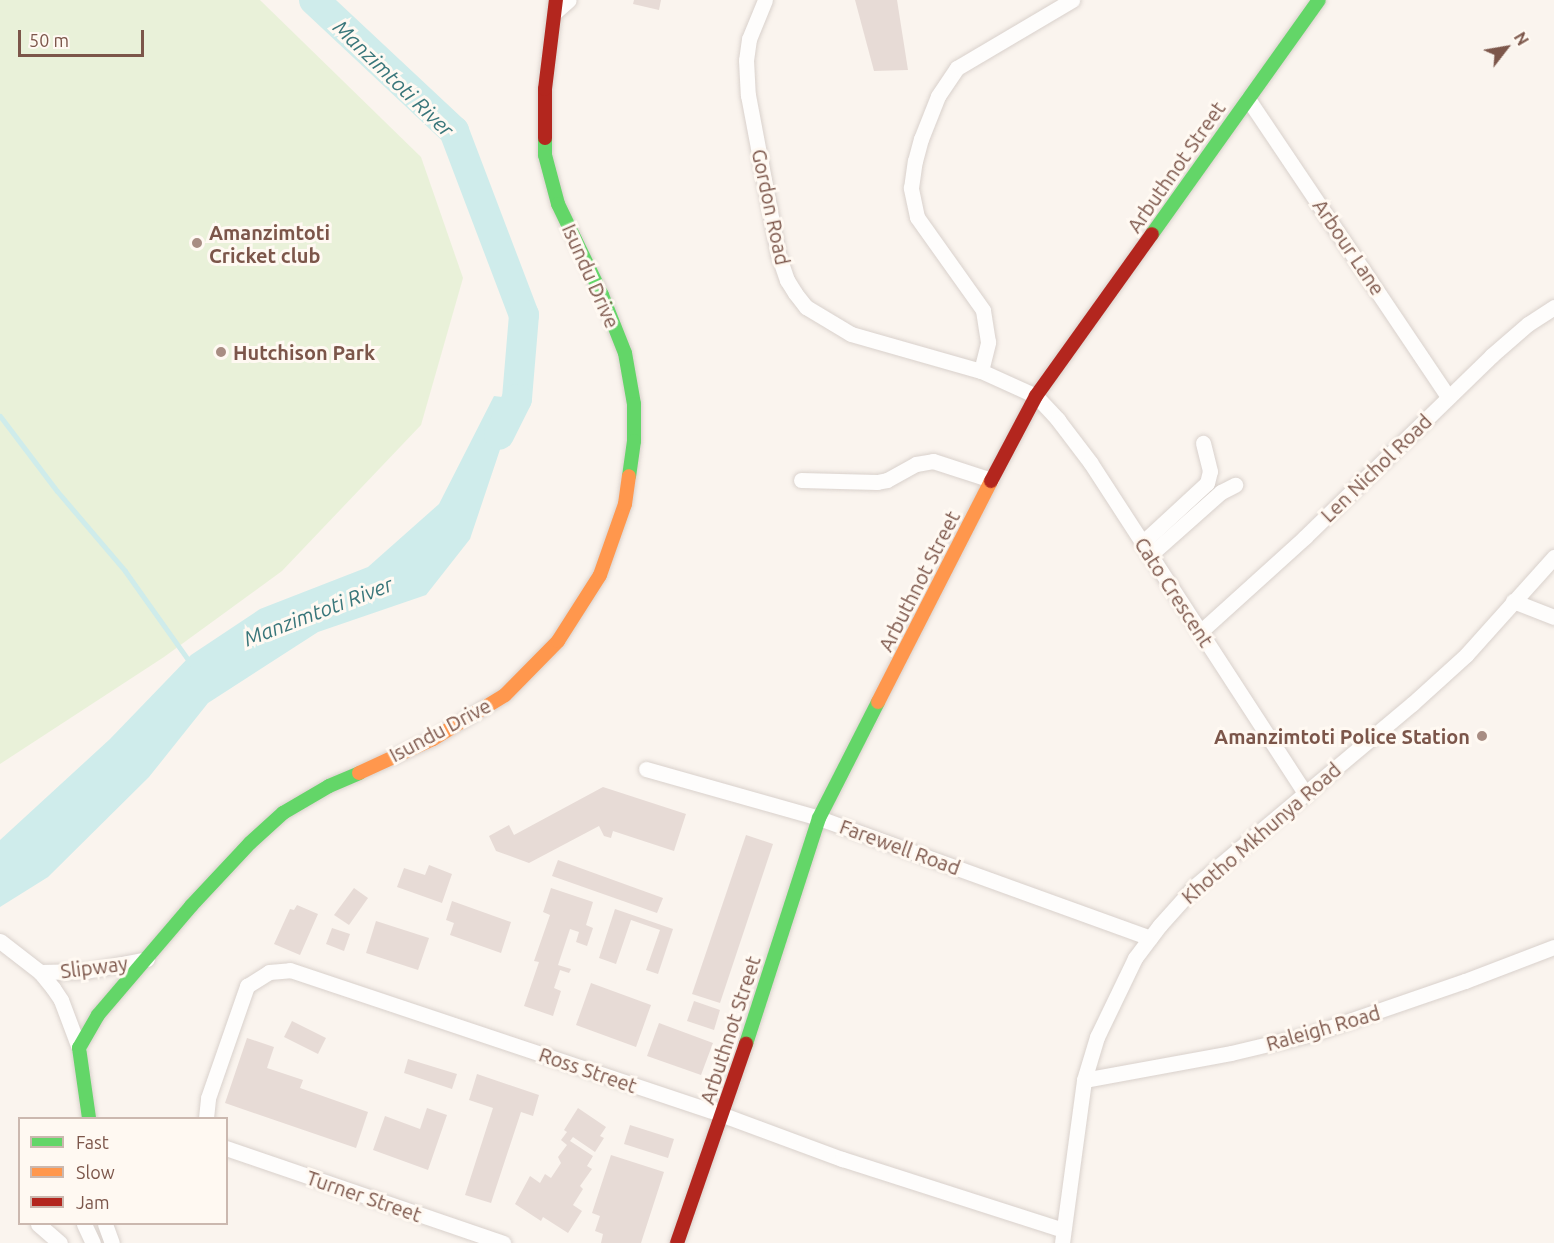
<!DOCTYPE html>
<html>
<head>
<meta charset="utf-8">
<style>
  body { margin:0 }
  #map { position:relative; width:1554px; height:1243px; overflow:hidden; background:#faf4ee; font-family:Ubuntu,sans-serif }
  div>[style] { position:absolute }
  .green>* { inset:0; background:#e9f1d9 }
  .water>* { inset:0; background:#cfeceb }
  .stream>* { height:5px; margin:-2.5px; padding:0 2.5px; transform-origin:2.5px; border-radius:2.5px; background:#cfeceb }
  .river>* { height:30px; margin:-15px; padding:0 15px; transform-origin:15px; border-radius:15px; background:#cfeceb }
  .building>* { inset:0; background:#e7dbd6 }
  .roads { filter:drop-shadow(0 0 2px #d9d1cc) drop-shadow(0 0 2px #d9d1cc) }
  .street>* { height:15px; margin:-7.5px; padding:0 7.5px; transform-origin:7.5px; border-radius:7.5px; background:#fefdfc }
  .fast>* { height:14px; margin:-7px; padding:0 7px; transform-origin:7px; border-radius:7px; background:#63d668 }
  .slow>* { height:14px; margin:-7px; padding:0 7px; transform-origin:7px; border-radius:7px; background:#ff974d }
  .jam>* { height:14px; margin:-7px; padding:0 7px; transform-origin:7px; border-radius:7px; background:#b3261e }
  .dots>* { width:16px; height:16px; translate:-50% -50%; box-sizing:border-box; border:3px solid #fff9f2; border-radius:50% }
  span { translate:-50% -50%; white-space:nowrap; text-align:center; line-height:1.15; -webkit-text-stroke:6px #fff9f2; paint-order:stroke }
  .street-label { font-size:20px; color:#7c564a }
  .poi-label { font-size:20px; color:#7c564a; font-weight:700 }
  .left { translate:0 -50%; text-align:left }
  .right { translate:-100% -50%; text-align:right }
  .water-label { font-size:21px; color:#39767a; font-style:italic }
  .legend { position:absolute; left:18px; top:1117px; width:210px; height:108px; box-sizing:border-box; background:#fff9f2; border:2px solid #cbb8af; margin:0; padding:8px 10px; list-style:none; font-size:18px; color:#7c564a }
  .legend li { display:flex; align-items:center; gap:12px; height:30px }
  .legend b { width:30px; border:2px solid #cbb8af }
  .north { position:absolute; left:1476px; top:18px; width:60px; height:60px; -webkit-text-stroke:4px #fff9f2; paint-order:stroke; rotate:59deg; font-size:16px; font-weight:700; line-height:24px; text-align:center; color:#7c564a }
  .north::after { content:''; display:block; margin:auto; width:21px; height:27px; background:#7c564a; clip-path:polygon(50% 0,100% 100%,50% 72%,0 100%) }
  .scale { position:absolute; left:18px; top:30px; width:126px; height:27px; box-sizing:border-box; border:3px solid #7c564a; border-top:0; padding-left:8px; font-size:18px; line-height:21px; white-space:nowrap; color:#7c564a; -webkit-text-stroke:4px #fff9f2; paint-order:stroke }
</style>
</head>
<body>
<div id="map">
  <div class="green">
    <i style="clip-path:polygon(0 0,260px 0,421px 157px,463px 278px,421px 425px,282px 571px,164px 657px,0 764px)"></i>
  </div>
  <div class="water">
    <i style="clip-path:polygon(494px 396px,517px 399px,470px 539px,426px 595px,318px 632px,208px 703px,149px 777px,48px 877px,0 907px,0 840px,110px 739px,191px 655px,260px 609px,368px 567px,439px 504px)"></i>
  </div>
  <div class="stream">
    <i style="left:0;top:416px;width:94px;rotate:52.8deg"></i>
    <i style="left:57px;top:491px;width:105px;rotate:49.6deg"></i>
    <i style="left:125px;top:571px;width:114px;rotate:54.6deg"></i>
  </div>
  <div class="river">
    <i style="left:314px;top:0;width:192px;rotate:43.1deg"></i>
    <i style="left:454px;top:131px;width:197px;rotate:69.2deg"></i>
    <i style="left:524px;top:315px;width:84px;rotate:94.8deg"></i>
    <i style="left:517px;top:399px;width:40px;rotate:116.6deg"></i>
  </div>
  <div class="building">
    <i style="clip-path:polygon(634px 0,661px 0,659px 10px,633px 4px)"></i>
    <i style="clip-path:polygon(855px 0,897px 0,908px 70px,874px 71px)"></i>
    <i style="clip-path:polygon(603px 787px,686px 814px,674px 851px,613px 831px,611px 838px,604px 836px,599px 826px,529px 863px,496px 851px,489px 836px,509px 825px,514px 835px)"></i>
    <i style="clip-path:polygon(746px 835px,773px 844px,720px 1003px,692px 994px)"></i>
    <i style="clip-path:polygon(558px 860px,663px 898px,657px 913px,552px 876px)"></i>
    <i style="clip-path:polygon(429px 865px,452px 874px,442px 903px,397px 887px,404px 868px,425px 875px)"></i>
    <i style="clip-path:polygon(354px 888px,368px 898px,349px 925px,334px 915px)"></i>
    <i style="clip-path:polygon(551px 888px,593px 902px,586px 925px,593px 928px,587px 946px,576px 942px,579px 932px,570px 929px,558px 965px,571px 969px,569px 973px,560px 970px,554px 988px,561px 991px,553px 1016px,524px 1006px,539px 962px,534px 961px,550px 915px,543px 912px)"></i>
    <i style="clip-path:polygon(452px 901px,511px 922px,501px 953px,450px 935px,454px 923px,446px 920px)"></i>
    <i style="clip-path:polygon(297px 905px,318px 914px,300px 955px,274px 944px,290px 909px,294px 910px)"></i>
    <i style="clip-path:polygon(615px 909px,673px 929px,658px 974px,646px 970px,660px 930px,631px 920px,616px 964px,599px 958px)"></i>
    <i style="clip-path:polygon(376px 921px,429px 938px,418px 970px,366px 953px)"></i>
    <i style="clip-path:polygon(332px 928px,350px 934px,344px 951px,326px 944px)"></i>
    <i style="clip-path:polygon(591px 983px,651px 1005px,636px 1047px,576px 1025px)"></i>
    <i style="clip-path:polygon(694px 1001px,720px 1010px,714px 1030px,687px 1021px)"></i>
    <i style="clip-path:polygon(292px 1021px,326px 1038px,318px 1054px,284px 1037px)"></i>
    <i style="clip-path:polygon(659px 1023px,713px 1043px,701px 1075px,647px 1056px)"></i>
    <i style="clip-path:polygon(247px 1038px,274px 1047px,267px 1068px,303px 1080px,300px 1088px,368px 1112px,356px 1148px,225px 1103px)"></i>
    <i style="clip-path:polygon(408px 1059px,457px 1074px,452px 1089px,404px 1073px)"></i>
    <i style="clip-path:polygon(477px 1074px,539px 1095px,533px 1116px,521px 1112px,491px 1203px,465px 1195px,493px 1108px,469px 1100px)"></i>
    <i style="clip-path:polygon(427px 1108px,447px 1115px,428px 1170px,373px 1150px,385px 1116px,420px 1129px)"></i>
    <i style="clip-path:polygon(578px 1108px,606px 1127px,600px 1136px,604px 1138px,595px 1152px,573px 1137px,570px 1141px,593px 1156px,587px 1166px,592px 1169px,580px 1186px,583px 1189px,573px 1205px,582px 1211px,568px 1233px,543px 1217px,541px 1221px,515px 1204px,530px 1176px,540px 1183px,545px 1174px,551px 1178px,561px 1163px,558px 1157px,567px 1145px,561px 1140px,567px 1132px,564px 1130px)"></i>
    <i style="clip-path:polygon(630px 1125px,674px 1139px,668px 1158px,624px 1144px)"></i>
    <i style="clip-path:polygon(611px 1155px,664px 1172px,641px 1243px,601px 1243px,603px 1234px,595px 1231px,600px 1216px,592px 1213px)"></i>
  </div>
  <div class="roads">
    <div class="street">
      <i style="left:765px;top:0;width:42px;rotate:112.3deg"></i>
      <i style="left:749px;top:39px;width:21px;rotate:98deg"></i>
      <i style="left:746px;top:60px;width:35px;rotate:87deg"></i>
      <i style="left:748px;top:95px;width:162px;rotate:79.3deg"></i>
      <i style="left:778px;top:254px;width:28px;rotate:71deg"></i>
      <i style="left:787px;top:280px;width:15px;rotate:58deg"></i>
      <i style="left:795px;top:293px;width:18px;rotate:52deg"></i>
      <i style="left:806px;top:307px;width:52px;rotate:31deg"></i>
      <i style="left:851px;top:334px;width:135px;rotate:15.9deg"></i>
      <i style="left:981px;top:371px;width:60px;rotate:24.4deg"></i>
      <i style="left:1036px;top:396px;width:33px;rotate:47deg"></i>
      <i style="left:1058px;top:420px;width:53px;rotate:52.7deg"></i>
      <i style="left:1090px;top:462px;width:396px;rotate:57deg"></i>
      <i style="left:555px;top:12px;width:18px;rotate:-41deg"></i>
      <i style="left:1248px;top:99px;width:359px;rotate:56.1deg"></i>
      <i style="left:981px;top:371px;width:30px;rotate:-76deg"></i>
      <i style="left:988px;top:342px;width:32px;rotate:-99deg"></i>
      <i style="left:983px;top:310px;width:114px;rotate:-125.4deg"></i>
      <i style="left:917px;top:217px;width:30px;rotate:-102deg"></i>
      <i style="left:911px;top:188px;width:27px;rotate:-82deg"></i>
      <i style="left:915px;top:161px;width:23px;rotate:-75deg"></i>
      <i style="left:921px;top:139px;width:46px;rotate:-68.4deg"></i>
      <i style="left:938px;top:96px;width:34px;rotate:-56deg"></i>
      <i style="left:957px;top:68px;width:134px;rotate:-30.6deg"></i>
      <i style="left:801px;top:480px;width:76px;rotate:1.5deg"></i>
      <i style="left:877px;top:482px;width:10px;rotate:-11deg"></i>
      <i style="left:887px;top:480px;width:33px;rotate:-29deg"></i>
      <i style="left:916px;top:464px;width:17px;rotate:-10deg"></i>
      <i style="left:933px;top:461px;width:61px;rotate:18.1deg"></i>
      <i style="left:1142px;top:543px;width:88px;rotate:-42.7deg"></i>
      <i style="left:1207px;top:483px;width:12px;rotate:-76deg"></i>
      <i style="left:1210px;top:471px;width:29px;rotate:-104deg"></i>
      <i style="left:1150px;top:555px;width:95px;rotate:-41.6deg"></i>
      <i style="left:1221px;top:492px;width:16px;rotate:-27deg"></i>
      <i style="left:1513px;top:601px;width:44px;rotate:21.3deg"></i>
      <i style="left:1200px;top:632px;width:142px;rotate:-42.1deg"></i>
      <i style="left:1305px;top:537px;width:260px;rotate:-44.2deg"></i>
      <i style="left:1491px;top:356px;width:49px;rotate:-40.9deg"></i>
      <i style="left:1528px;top:324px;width:31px;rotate:-33deg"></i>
      <i style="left:646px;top:769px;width:180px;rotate:15.8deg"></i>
      <i style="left:819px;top:818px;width:352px;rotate:19.9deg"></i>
      <i style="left:0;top:941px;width:51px;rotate:37.8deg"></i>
      <i style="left:40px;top:972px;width:21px;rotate:51deg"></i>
      <i style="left:53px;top:988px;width:14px;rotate:56deg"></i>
      <i style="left:61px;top:1000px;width:51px;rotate:69.4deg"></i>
      <i style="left:40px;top:972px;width:46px;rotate:-1.2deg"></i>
      <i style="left:86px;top:971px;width:62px;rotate:-11.1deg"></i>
      <i style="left:1084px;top:1080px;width:149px;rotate:-10.4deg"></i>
      <i style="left:1231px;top:1053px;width:82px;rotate:-13.4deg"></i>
      <i style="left:1311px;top:1034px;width:163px;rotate:-19deg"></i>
      <i style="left:1465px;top:981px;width:95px;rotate:-20.9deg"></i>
      <i style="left:206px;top:1118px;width:20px;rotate:-84deg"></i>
      <i style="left:208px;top:1098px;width:119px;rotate:-70.8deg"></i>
      <i style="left:247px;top:986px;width:26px;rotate:-32deg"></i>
      <i style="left:269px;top:972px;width:21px;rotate:-5deg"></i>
      <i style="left:290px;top:970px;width:457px;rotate:18.5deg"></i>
      <i style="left:723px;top:1115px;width:127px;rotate:20.3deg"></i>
      <i style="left:842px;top:1159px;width:232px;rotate:17.8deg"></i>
      <i style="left:226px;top:1148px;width:293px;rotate:18.9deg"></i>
      <i style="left:38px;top:1224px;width:29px;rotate:41deg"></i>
      <i style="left:84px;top:1224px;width:21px;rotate:65deg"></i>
      <i style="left:105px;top:1224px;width:20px;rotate:70deg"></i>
      <i style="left:1062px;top:1243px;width:164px;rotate:-82.3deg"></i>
      <i style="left:1084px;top:1080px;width:45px;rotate:-73.2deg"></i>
      <i style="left:1097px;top:1037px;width:88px;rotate:-64.3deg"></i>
      <i style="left:1135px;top:958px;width:41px;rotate:-52.9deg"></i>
      <i style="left:1160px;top:925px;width:52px;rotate:-48.1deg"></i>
      <i style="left:1195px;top:886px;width:283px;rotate:-40deg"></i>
      <i style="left:1412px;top:704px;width:73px;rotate:-42.2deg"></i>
      <i style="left:1466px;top:655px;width:132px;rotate:-48.1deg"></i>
    </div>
    <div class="fast">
      <i style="left:545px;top:138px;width:17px;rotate:90deg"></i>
      <i style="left:545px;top:155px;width:51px;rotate:75.1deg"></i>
      <i style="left:558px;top:204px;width:101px;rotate:64.2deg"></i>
      <i style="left:602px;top:295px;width:62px;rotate:68.4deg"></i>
      <i style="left:625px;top:353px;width:52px;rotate:80deg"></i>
      <i style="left:634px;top:404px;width:37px;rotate:90deg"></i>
      <i style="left:634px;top:441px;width:35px;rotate:98deg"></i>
      <i style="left:1152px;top:234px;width:287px;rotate:-54.5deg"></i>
      <i style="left:746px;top:1044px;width:237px;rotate:-72.1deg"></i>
      <i style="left:819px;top:818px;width:130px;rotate:-63deg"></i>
      <i style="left:89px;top:1118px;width:71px;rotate:-98.1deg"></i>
      <i style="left:79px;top:1048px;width:38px;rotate:-60deg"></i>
      <i style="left:98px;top:1015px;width:143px;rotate:-49.5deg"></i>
      <i style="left:191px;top:906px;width:86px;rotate:-46.9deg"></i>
      <i style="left:250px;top:843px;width:45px;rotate:-42.3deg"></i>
      <i style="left:283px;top:813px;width:53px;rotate:-30.4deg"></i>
      <i style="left:329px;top:786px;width:33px;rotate:-23deg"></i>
    </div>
    <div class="slow">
      <i style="left:878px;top:702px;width:248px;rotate:-62.9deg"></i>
      <i style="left:359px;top:773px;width:81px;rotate:-24.7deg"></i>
      <i style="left:433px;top:739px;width:84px;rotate:-31.4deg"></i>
      <i style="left:505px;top:695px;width:76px;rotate:-45.5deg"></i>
      <i style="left:558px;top:641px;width:78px;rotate:-57.5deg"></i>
      <i style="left:600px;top:575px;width:75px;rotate:-70.6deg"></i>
      <i style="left:625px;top:504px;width:28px;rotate:-82deg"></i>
    </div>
    <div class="jam">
      <i style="left:545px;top:138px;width:49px;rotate:-90deg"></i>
      <i style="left:545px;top:89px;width:90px;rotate:-83deg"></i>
      <i style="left:991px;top:481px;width:96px;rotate:-62.1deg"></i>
      <i style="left:1036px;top:396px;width:199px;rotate:-54.4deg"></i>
      <i style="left:677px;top:1243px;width:211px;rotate:-70.9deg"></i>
    </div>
  </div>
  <div class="dots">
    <i style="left:197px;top:243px;background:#a88d83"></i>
    <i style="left:221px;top:352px;background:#a88d83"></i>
    <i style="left:1482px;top:736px;background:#a88d83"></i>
  </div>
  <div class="street-label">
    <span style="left:1176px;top:167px;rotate:-55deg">Arbuthnot Street</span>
    <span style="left:771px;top:207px;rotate:78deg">Gordon Road</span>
    <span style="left:1349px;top:247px;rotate:56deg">Arbour Lane</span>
    <span style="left:591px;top:276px;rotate:66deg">Isundu Drive</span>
    <span style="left:1376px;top:468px;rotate:-44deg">Len Nichol Road</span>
    <span style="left:919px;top:581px;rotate:-63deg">Arbuthnot Street</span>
    <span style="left:1174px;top:592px;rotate:57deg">Cato Crescent</span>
    <span style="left:440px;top:730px;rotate:-28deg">Isundu Drive</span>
    <span style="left:1261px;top:833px;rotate:-41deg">Khotho Mkhunya Road</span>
    <span style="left:900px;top:847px;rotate:20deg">Farewell Road</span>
    <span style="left:94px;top:967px;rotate:-7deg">Slipway</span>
    <span style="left:1323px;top:1028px;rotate:-16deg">Raleigh Road</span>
    <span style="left:730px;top:1030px;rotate:-72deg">Arbuthnot Street</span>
    <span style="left:588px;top:1070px;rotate:19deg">Ross Street</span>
    <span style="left:364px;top:1196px;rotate:19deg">Turner Street</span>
  </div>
  <div class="poi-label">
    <span class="left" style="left:209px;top:244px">Amanzimtoti<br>Cricket club</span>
    <span class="left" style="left:233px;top:352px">Hutchison Park</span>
    <span class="right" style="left:1470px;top:736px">Amanzimtoti Police Station</span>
  </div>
  <div class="water-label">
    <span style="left:394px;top:78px;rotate:44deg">Manzimtoti River</span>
    <span style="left:318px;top:611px;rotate:-21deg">Manzimtoti River</span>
  </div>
  <ul class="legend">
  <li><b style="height:8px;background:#63d668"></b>Fast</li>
  <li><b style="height:8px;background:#ff974d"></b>Slow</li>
  <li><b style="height:8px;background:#b3261e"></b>Jam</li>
  </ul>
  <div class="north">N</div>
  <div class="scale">50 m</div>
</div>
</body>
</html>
